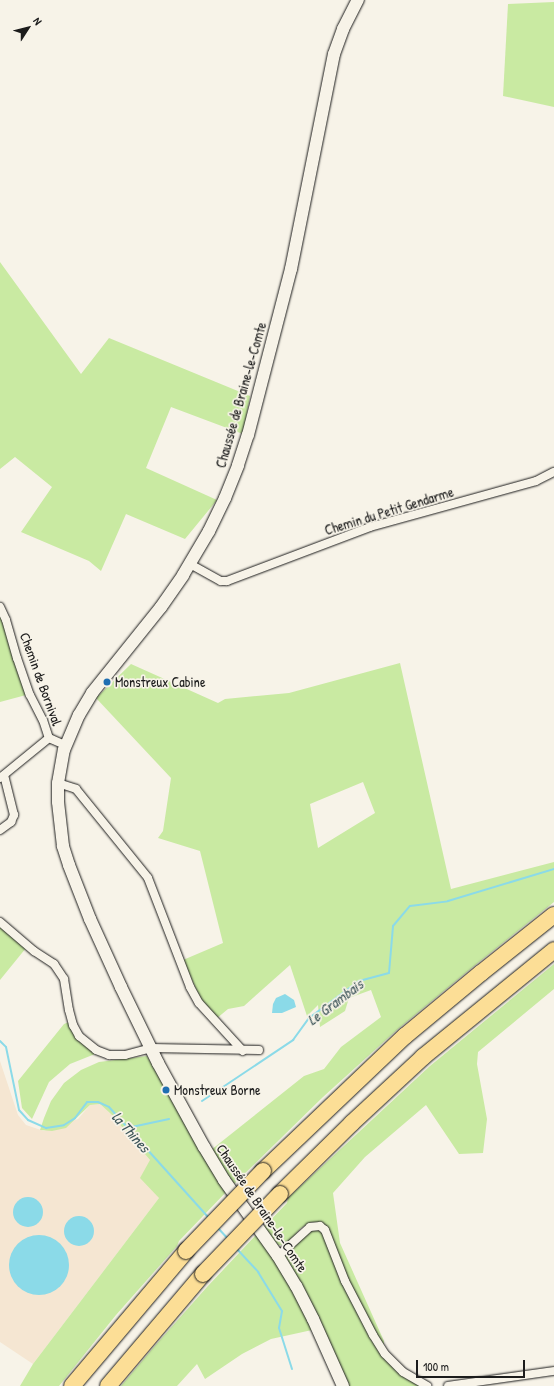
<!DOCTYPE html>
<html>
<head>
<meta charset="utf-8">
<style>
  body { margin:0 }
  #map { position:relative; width:554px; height:1386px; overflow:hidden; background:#f7f3e8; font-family:"Patrick Hand",sans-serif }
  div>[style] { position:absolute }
  .built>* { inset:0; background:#f5e6d2 }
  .green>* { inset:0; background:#c9eaa2 }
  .water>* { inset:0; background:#8bdae8 }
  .round { border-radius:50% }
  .stream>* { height:2px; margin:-1px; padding:0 1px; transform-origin:1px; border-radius:1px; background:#8bdae8 }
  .roads { filter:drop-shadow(0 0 1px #1c1c1c) drop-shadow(0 0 1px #1c1c1c) }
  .street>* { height:8px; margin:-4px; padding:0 4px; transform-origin:4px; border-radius:4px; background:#f7f3e8 }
  .secondary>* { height:12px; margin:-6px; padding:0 6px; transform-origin:6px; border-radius:6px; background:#f7f3e8 }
  .highway>* { height:16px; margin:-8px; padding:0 8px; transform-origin:8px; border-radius:8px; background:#fcde96 }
  .bridges { filter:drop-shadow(0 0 1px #1c1c1c) drop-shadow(0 0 1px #1c1c1c) }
  .highway-bridge>* { height:16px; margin:-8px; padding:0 8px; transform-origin:8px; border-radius:8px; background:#fcde96 }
  .dots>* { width:11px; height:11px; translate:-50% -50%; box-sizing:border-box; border:2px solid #f7f3e8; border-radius:50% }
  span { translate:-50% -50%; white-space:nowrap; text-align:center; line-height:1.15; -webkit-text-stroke:3.5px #f7f3e8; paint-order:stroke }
  .street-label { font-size:14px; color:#1c1c1c }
  .poi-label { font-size:14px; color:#1c1c1c }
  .left { translate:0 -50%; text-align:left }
  .water-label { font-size:15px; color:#3d5559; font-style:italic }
  .north { position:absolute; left:8px; top:8px; width:40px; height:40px; -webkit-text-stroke:3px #f7f3e8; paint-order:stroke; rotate:54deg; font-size:11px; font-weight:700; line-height:16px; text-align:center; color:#1c1c1c }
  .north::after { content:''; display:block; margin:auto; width:14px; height:18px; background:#1c1c1c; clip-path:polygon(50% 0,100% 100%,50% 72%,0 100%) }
  .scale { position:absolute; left:416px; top:1360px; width:109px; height:18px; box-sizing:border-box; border:2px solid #1c1c1c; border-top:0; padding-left:5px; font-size:12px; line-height:14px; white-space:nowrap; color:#1c1c1c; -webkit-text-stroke:3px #f7f3e8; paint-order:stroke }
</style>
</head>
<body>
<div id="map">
  <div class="built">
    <i style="clip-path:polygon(0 1061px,18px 1115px,26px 1125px,44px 1131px,78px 1119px,90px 1105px,100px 1104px,111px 1114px,150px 1160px,159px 1198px,33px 1364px,0 1342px)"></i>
  </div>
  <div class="green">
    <i style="clip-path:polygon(554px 2px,554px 107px,503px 96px,508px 4px)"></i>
    <i style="clip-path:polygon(0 262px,81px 374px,109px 338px,250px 396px,243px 434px,171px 407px,146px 468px,217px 500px,185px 539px,126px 514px,101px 571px,89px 561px,21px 532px,52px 487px,15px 457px,0 469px)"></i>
    <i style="clip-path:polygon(0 613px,26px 695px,0 702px)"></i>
    <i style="clip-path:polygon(evenodd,400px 663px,451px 889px,554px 862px,554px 902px,474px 966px,398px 1029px,323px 1097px,234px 1184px,211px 1150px,304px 1076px,324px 1069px,341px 1047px,381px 1017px,371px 990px,349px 998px,345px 1011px,320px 1027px,318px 1005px,307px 1016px,290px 965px,244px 1006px,228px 1009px,216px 1019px,202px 1002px,183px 960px,223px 943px,200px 851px,158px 838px,163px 831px,171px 778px,96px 698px,131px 664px,218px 703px,225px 699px,289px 693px,400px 663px,363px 782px,375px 813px,318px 848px,310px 804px,363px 782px)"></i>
    <i style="clip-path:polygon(0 927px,26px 948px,0 980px)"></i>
    <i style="clip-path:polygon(554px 964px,554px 989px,478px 1052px,477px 1064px,487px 1119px,483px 1153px,459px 1154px,426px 1105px,365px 1157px,333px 1193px,340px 1243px,384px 1341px,384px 1347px,373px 1335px,403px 1372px,426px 1386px,337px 1386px,312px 1330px,271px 1339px,242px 1354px,205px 1379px,197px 1364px,177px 1386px,121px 1386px,153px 1348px,207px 1287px,258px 1233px,278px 1256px,319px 1223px,311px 1222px,301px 1228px,286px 1245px,278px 1245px,264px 1227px,287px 1203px,288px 1198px,430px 1066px)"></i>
    <i style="clip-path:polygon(69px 1022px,95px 1054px,70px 1064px,49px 1082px,32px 1119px,22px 1108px,18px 1081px,64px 1024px)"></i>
    <i style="clip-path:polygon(147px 1056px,192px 1136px,228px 1190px,179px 1241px,177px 1246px,116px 1315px,59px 1386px,20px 1386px,33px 1364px,159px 1198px,140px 1178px,150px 1160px,111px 1114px,100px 1104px,90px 1105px,66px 1128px,52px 1131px,40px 1130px,44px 1118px,51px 1101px,64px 1083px,81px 1070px,99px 1062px)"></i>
  </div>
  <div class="water">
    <i style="clip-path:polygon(285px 994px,294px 1000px,296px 1007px,282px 1013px,272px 1013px,273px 1004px,276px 998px)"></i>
    <i class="round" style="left:13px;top:1197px;width:30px;height:30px"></i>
    <i class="round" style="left:64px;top:1216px;width:30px;height:30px"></i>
    <i class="round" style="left:9px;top:1235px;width:60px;height:60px"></i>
  </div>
  <div class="stream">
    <i style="left:0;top:1041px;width:8px;rotate:45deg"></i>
    <i style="left:6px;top:1047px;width:64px;rotate:78.3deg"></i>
    <i style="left:19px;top:1110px;width:13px;rotate:48deg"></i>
    <i style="left:28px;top:1120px;width:20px;rotate:24deg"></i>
    <i style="left:46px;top:1128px;width:18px;rotate:-9deg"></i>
    <i style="left:64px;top:1125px;width:13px;rotate:-32deg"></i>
    <i style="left:75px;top:1118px;width:20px;rotate:-53deg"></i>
    <i style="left:87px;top:1102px;width:11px"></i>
    <i style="left:98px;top:1102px;width:12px;rotate:24deg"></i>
    <i style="left:109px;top:1107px;width:149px;rotate:48deg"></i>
    <i style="left:202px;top:1101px;width:110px;rotate:-33.8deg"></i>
    <i style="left:293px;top:1040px;width:27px;rotate:-54deg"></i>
    <i style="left:309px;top:1018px;width:62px;rotate:-36.5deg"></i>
    <i style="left:359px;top:981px;width:31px;rotate:-15deg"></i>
    <i style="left:389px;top:973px;width:47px;rotate:-85.1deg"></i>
    <i style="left:393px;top:926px;width:26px;rotate:-50deg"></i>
    <i style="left:410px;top:906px;width:38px;rotate:-7deg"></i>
    <i style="left:448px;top:901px;width:111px;rotate:-16.8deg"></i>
    <i style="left:127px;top:1128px;width:43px;rotate:-12.1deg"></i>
    <i style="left:217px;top:1227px;width:16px;rotate:47deg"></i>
    <i style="left:236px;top:1248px;width:33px;rotate:47deg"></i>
    <i style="left:258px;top:1272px;width:46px;rotate:58.4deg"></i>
    <i style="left:282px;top:1311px;width:17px;rotate:100deg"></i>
    <i style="left:279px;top:1328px;width:43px;rotate:72.4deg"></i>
  </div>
  <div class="roads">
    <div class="street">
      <i style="left:190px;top:564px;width:35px;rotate:29deg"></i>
      <i style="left:221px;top:581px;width:6px"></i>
      <i style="left:227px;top:581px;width:153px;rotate:-20.7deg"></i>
      <i style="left:370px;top:527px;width:172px;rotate:-15.5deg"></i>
      <i style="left:536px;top:481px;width:20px;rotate:-27deg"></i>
      <i style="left:0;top:607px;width:14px;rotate:65deg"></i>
      <i style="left:6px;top:620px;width:40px;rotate:74deg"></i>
      <i style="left:17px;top:658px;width:39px;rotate:71deg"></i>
      <i style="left:30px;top:695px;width:28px;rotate:63deg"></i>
      <i style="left:43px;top:720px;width:19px;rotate:72deg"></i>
      <i style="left:49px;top:738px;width:17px;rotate:24deg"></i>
      <i style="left:0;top:778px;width:63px;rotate:-39.2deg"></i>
      <i style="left:58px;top:783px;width:19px;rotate:18deg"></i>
      <i style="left:76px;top:789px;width:114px;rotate:51deg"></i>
      <i style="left:148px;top:878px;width:117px;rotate:68.9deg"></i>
      <i style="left:190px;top:987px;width:18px;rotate:61deg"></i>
      <i style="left:199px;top:1003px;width:65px;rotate:47.5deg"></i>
      <i style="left:0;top:830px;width:14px;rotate:-36deg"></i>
      <i style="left:11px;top:822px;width:8px;rotate:-67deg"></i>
      <i style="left:14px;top:815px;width:41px;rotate:-104deg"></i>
      <i style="left:0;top:922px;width:45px;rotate:40.5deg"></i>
      <i style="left:34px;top:951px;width:24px;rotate:33deg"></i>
      <i style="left:54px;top:964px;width:18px;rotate:56deg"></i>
      <i style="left:64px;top:979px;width:31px;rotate:81deg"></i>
      <i style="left:69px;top:1010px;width:16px;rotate:75deg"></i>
      <i style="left:73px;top:1025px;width:13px;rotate:61deg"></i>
      <i style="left:79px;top:1036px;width:22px;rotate:39deg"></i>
      <i style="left:96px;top:1050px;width:14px;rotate:21deg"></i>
      <i style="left:109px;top:1055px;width:16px"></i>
      <i style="left:125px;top:1055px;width:27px;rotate:-15deg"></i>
      <i style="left:151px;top:1048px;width:108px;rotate:1.1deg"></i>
      <i style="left:278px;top:1256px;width:43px;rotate:-42.2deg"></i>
      <i style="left:310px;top:1227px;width:10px;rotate:-6deg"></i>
      <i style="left:320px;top:1226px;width:6px;rotate:39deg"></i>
      <i style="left:325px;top:1230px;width:55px;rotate:68.6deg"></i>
      <i style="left:345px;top:1281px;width:61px;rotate:62.6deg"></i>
      <i style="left:373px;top:1335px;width:22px;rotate:58deg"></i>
      <i style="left:385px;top:1354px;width:25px;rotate:45deg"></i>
      <i style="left:403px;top:1372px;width:28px;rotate:30deg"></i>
      <i style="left:448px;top:1386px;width:107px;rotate:-8.1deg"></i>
    </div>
    <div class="secondary">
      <i style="left:343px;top:1386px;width:73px;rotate:-114.1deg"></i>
      <i style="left:313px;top:1319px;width:37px;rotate:-117deg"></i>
      <i style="left:296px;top:1286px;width:35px;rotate:-121deg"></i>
      <i style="left:278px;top:1256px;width:93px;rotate:-125.4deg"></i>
      <i style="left:224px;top:1180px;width:39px;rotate:-121deg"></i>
      <i style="left:204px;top:1147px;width:96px;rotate:-118.7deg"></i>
      <i style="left:158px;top:1063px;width:85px;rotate:-116deg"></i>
      <i style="left:121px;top:987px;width:75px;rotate:-114.5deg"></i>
      <i style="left:90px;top:919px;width:58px;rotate:-111.3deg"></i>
      <i style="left:69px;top:865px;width:20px;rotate:-108deg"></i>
      <i style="left:63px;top:846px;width:44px;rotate:-96.5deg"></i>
      <i style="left:58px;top:802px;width:19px;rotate:-90deg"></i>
      <i style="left:58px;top:783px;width:34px;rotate:-80deg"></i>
      <i style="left:64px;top:750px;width:38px;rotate:-67deg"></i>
      <i style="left:79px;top:715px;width:26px;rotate:-59deg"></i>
      <i style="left:92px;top:693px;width:110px;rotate:-51.3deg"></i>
      <i style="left:161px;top:607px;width:39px;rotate:-55deg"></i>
      <i style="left:183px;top:575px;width:51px;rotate:-59.4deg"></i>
      <i style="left:209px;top:531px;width:37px;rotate:-64deg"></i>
      <i style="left:225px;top:498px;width:35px;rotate:-68deg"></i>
      <i style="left:238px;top:465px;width:32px;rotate:-72deg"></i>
      <i style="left:248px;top:435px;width:171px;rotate:-75.5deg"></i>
      <i style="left:291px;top:269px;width:219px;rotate:-78.7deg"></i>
      <i style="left:334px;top:54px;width:27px;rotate:-70deg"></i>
      <i style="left:343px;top:29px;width:33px;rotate:-63deg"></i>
    </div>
    <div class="highway">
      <i style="left:263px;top:1171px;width:196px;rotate:-43.6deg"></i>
      <i style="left:405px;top:1036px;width:99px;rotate:-39.7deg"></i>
      <i style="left:481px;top:973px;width:93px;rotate:-38.5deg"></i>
      <i style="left:280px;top:1194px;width:101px;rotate:-44.6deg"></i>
      <i style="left:352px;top:1123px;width:97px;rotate:-42.9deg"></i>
      <i style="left:423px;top:1057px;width:169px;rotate:-39.2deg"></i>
      <i style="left:72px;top:1386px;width:177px;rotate:-49.8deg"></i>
      <i style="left:108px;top:1386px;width:147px;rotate:-49.7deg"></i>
    </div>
  </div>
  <div class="bridges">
    <div class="highway-bridge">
      <i style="left:186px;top:1251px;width:111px;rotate:-46.1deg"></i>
      <i style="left:203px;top:1274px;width:111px;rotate:-46.1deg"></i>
    </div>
  </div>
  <div class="dots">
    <i style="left:107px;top:682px;background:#1f6fb2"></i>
    <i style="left:166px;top:1090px;background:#1f6fb2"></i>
  </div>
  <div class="street-label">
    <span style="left:241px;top:395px;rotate:-74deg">Chaussée de Braine-le-Comte</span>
    <span style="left:389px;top:511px;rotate:-17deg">Chemin du Petit Gendarme</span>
    <span style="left:41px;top:679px;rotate:70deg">Chemin de Bornival</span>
    <span style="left:262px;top:1208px;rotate:56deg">Chaussée de Braine-le-Comte</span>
  </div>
  <div class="poi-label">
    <span class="left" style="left:115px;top:682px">Monstreux Cabine</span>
    <span class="left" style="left:174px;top:1090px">Monstreux Borne</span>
  </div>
  <div class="water-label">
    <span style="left:335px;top:1002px;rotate:-37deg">Le Grambais</span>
    <span style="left:131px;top:1132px;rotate:48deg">la Thines</span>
  </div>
  <div class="north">N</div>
  <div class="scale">100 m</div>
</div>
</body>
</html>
